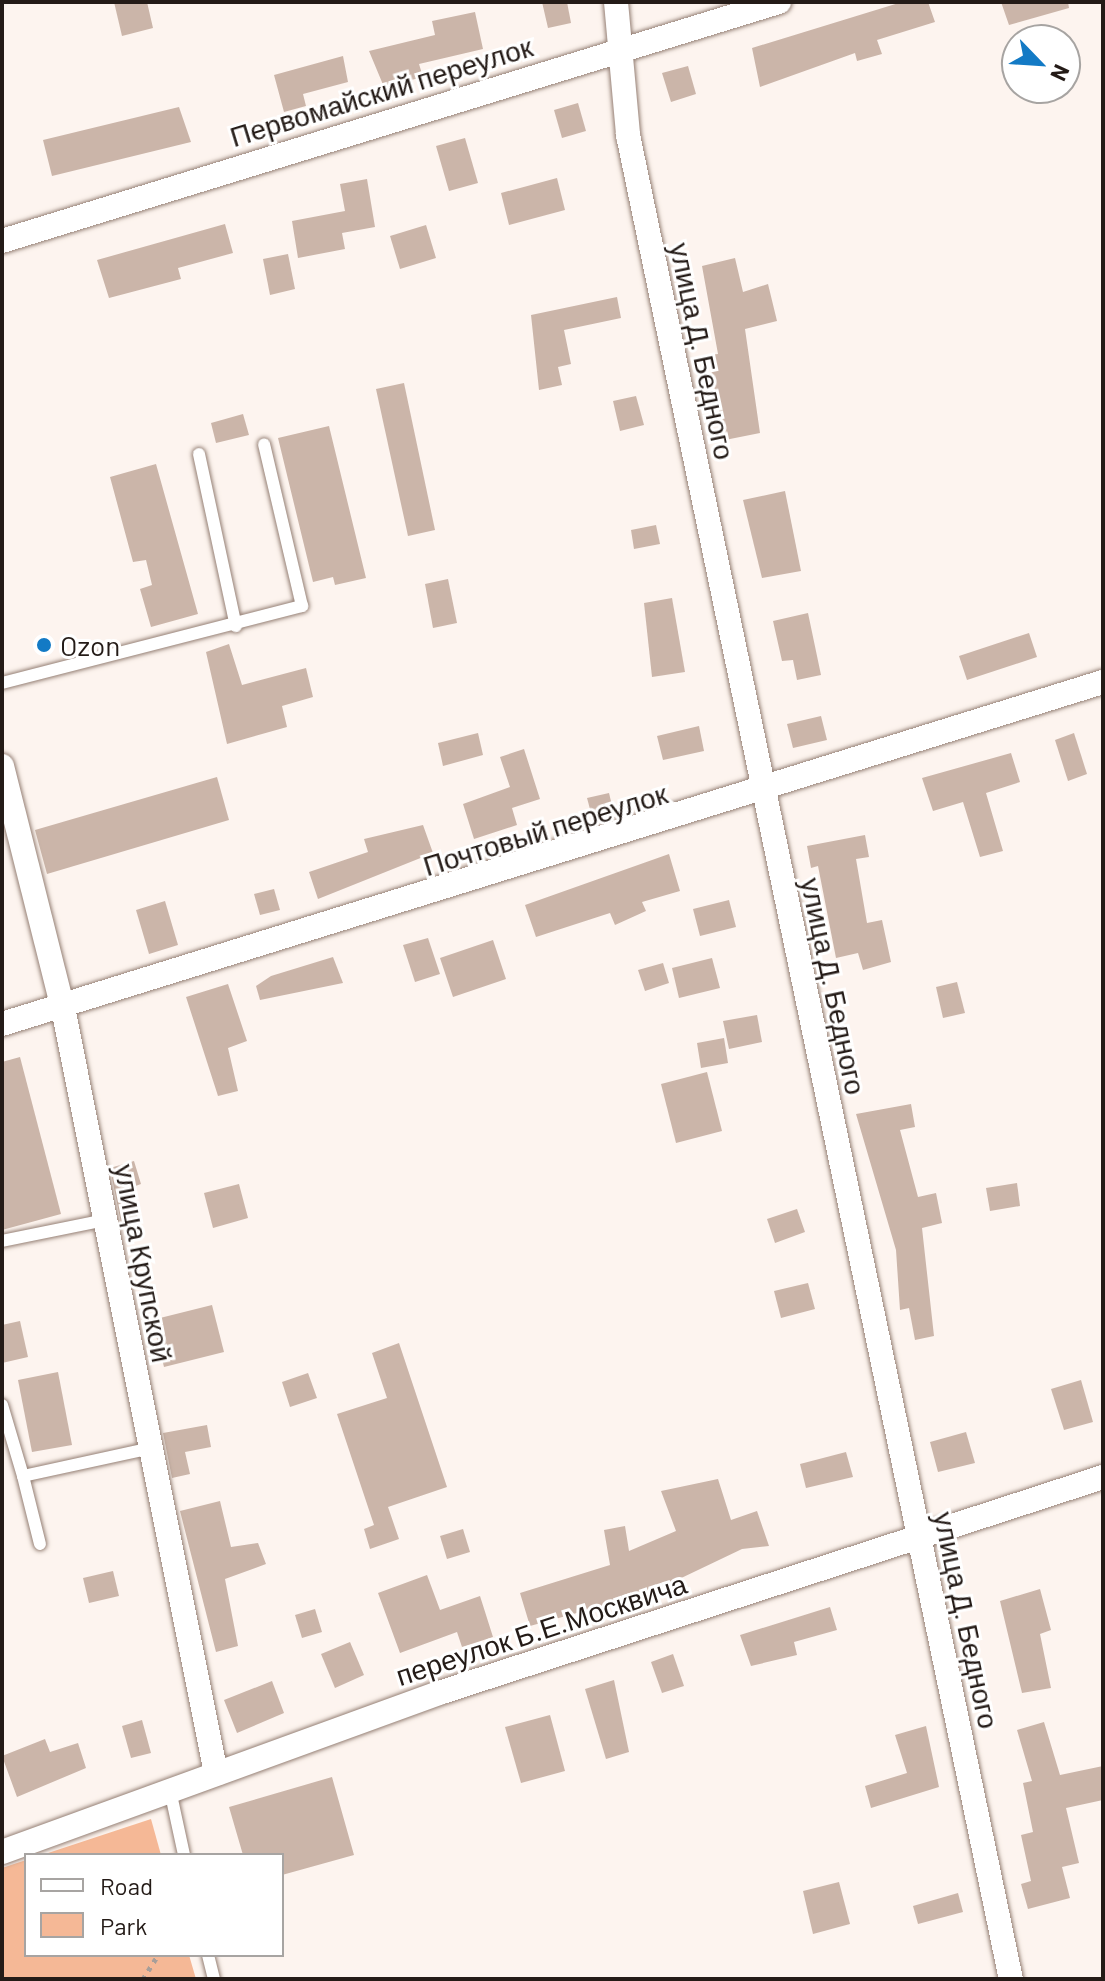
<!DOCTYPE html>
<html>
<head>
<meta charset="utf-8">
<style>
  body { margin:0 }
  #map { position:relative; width:1105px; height:1981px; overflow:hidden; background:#fdf4ef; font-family:Barlow,sans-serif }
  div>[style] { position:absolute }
  .green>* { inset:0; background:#f5b896 }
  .building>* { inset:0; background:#cbb5a9 }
  .path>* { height:5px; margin-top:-2.5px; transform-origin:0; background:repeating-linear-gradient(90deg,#a79e99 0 4px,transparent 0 10px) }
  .roads { filter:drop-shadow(0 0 2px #958075) drop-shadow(0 0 2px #958075) }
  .service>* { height:12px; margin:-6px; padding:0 6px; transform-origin:6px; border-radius:6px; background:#fff }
  .minor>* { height:24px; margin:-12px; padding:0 12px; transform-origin:12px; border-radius:12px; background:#fff }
  .dots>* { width:22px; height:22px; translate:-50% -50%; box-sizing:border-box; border:4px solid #fff; border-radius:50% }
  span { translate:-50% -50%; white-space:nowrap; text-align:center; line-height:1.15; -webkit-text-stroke:6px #fff; paint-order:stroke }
  .street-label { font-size:28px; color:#241b17 }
  .poi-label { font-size:28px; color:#241b17 }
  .left { translate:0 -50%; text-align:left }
  .frame { position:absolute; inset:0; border:4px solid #241b17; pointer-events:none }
  .legend { position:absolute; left:24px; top:1853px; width:260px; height:104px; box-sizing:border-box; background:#fff; border:2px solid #a7a4a2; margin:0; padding:10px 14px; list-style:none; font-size:24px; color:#241b17 }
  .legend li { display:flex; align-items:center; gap:16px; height:40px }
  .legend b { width:40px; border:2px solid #a7a4a2 }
  .north { position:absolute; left:1001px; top:24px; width:80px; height:80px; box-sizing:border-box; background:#fff; border:2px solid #a7a4a2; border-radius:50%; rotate:115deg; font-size:22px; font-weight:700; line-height:32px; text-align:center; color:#241b17 }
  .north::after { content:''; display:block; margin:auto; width:28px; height:36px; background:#137ac5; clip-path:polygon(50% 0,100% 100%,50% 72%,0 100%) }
</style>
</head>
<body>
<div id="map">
  <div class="green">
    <i style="clip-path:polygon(151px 1819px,161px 1855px,42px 1855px)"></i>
    <i style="clip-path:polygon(26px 1860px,26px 1955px,189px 1955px,196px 1979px,2px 1979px,2px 1868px)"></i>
  </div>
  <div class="building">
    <i style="clip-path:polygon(114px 2px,147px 2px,153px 28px,122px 36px)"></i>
    <i style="clip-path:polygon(542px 2px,567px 2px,571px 23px,548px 28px)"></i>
    <i style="clip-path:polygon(902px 2px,928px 2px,935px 22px,877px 40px,882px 54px,857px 61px,855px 53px,760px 87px,752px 48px)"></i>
    <i style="clip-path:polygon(1001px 2px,1068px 2px,1069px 8px,1009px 25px)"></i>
    <i style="clip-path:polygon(475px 12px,483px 49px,419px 64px,423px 77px,384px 87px,369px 51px,435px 35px,432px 21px)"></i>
    <i style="clip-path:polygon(343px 56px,348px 82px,303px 94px,306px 106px,284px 112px,274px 75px)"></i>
    <i style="clip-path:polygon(688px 66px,696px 94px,671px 102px,662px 73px)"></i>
    <i style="clip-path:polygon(578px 103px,586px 131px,562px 138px,554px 110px)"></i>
    <i style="clip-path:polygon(179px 107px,191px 142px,52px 176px,43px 140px)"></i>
    <i style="clip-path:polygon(465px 138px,478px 183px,449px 191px,436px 146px)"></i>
    <i style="clip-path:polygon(557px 178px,565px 210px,509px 225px,501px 193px)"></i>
    <i style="clip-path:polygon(367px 179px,375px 227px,342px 233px,345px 249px,298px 258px,292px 221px,345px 211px,340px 184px)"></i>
    <i style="clip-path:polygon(225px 224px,233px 253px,178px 268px,181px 279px,109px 298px,97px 260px)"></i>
    <i style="clip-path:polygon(426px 225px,436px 258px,400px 269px,390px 236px)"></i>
    <i style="clip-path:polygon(288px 254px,295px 289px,270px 295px,263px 259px)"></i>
    <i style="clip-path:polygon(735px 258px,743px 292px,768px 284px,777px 321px,745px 329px,760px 433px,725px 440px,708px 355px,718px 354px,702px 266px)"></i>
    <i style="clip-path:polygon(617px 297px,621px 318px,564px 330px,571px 364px,558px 367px,562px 385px,539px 390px,531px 315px)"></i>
    <i style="clip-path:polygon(404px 383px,435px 530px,408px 536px,376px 389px)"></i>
    <i style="clip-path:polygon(636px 396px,644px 425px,620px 431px,613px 401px)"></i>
    <i style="clip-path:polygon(243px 414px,249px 435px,216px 443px,211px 423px)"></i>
    <i style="clip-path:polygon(329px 426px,366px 578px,335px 585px,333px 577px,313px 582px,278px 438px)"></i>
    <i style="clip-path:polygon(156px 464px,198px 614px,151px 627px,140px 589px,152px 585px,146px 560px,133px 562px,110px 477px)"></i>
    <i style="clip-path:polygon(785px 491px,801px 571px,762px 578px,743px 500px)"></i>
    <i style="clip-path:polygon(656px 525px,660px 544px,634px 549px,631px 530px)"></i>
    <i style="clip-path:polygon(448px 579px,457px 623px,433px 628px,425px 584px)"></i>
    <i style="clip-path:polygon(672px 598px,685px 672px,652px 677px,644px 603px)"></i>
    <i style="clip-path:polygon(808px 613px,821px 675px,797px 680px,793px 660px,782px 661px,773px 621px)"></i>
    <i style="clip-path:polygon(1029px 633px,1037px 657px,967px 680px,959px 656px)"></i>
    <i style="clip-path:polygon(229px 644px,242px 685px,306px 668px,313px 697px,282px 706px,287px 727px,227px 744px,206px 652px)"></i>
    <i style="clip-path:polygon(821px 716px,827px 740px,793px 748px,787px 724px)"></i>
    <i style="clip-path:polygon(699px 726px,704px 751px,663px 760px,657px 736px)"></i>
    <i style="clip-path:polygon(478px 733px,483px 755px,443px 766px,438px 743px)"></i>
    <i style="clip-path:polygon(1074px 733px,1087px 774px,1068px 781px,1055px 740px)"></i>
    <i style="clip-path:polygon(524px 749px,540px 799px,512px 808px,517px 825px,474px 839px,463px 804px,510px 787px,500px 757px)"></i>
    <i style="clip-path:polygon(1011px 753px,1020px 782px,986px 793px,1003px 851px,980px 857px,963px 802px,933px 811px,922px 778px)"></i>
    <i style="clip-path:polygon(217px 777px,229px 820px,47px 874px,35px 830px)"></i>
    <i style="clip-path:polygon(609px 793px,615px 818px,594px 824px,587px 798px)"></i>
    <i style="clip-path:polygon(423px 825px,433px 853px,318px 899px,309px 872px,368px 852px,364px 839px)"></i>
    <i style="clip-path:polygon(865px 835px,869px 857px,856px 859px,867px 923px,882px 920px,891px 962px,863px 970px,858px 953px,836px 958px,818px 866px,811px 868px,807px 846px)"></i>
    <i style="clip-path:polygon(669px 854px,680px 891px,642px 902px,646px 911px,615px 925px,610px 913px,536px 937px,525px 905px)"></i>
    <i style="clip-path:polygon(274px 889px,280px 910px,260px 915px,254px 894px)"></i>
    <i style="clip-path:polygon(729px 900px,736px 927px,700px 936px,693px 909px)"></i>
    <i style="clip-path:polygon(165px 901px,178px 945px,149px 954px,136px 910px)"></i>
    <i style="clip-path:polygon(428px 938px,440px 974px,415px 982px,403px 945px)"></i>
    <i style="clip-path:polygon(493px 940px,506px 979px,453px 997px,440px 958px)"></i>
    <i style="clip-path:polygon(333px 957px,343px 983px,260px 1000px,256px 986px,271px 976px)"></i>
    <i style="clip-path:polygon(712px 958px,720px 988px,679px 998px,672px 968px)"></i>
    <i style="clip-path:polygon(663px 963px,669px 983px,645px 991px,638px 970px)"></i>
    <i style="clip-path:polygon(957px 982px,965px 1013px,943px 1018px,936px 987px)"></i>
    <i style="clip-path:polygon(228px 984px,247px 1041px,228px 1048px,238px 1091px,218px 1096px,186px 997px)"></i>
    <i style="clip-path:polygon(757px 1015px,762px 1042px,729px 1049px,723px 1021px)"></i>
    <i style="clip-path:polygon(724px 1038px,728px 1063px,701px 1068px,697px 1043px)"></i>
    <i style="clip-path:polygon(20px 1057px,61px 1214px,2px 1230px,2px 1062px)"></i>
    <i style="clip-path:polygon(707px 1072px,722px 1131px,676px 1143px,661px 1084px)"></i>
    <i style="clip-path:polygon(911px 1104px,915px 1127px,900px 1130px,918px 1197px,936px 1193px,942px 1223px,922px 1228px,934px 1336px,915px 1340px,909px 1308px,900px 1310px,896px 1250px,856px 1114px)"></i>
    <i style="clip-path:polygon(134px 1161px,141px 1184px,130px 1188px,138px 1218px,121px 1223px,110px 1168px)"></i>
    <i style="clip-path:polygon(1017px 1183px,1020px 1206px,990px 1211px,986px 1188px)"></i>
    <i style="clip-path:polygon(239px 1184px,248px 1218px,213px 1228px,204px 1193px)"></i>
    <i style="clip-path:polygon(797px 1209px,805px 1232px,775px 1243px,767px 1219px)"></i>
    <i style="clip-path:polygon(808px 1283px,815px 1309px,781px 1318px,774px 1291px)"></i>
    <i style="clip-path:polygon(212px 1305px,224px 1352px,164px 1367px,152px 1320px)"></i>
    <i style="clip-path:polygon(20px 1321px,28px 1357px,2px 1363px,2px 1325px)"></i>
    <i style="clip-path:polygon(399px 1343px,447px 1487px,388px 1507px,399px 1539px,370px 1549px,364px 1529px,374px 1525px,337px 1414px,387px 1398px,372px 1353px)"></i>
    <i style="clip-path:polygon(58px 1372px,72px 1445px,32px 1452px,18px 1380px)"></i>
    <i style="clip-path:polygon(308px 1373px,317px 1398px,290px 1407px,282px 1382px)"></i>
    <i style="clip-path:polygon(1081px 1380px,1093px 1422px,1064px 1430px,1051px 1389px)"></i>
    <i style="clip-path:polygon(207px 1425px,211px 1447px,185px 1452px,190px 1474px,172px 1478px,163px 1433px)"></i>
    <i style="clip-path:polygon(966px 1432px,975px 1463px,938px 1472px,930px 1442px)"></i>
    <i style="clip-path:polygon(846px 1452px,853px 1477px,806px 1488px,800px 1464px)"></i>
    <i style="clip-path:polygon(718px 1479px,731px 1520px,757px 1511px,769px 1546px,742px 1549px,652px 1592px,530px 1626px,520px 1593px,610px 1565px,604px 1530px,625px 1526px,629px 1551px,676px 1531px,661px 1491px)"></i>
    <i style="clip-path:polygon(220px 1501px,231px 1547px,258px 1543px,266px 1564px,225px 1579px,238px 1646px,216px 1652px,180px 1511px)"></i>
    <i style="clip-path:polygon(463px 1529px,470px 1552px,447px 1559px,440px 1536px)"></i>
    <i style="clip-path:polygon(113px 1571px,119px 1596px,89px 1603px,83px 1578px)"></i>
    <i style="clip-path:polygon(427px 1575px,440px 1610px,480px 1596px,493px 1637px,462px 1647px,457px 1632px,400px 1653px,378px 1593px)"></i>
    <i style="clip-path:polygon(1040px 1589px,1051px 1630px,1040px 1634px,1051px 1688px,1022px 1693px,1000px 1601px)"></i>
    <i style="clip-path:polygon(830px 1607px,837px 1630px,794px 1642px,797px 1655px,751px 1666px,740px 1635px)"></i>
    <i style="clip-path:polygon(315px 1609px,322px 1632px,302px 1638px,295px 1615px)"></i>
    <i style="clip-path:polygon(350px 1642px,364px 1675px,335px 1688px,321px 1654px)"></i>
    <i style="clip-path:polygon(673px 1654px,684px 1686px,662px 1693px,651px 1662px)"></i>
    <i style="clip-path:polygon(614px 1680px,629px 1752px,606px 1759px,585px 1689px)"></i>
    <i style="clip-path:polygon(272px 1681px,284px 1713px,237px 1733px,224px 1700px)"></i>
    <i style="clip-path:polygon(550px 1715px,565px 1771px,521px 1783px,505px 1727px)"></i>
    <i style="clip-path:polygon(142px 1720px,151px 1753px,131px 1758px,122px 1726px)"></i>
    <i style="clip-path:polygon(1044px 1722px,1060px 1775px,1103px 1766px,1103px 1800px,1066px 1808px,1079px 1863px,1062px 1867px,1070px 1898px,1028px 1909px,1021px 1884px,1031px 1881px,1021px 1835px,1033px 1832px,1023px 1783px,1032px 1781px,1017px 1730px)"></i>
    <i style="clip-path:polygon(926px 1726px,939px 1787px,871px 1808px,865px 1786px,907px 1773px,895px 1735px)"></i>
    <i style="clip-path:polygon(45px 1739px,50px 1752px,78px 1743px,86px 1768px,17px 1797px,2px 1756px)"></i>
    <i style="clip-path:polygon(332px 1777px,354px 1855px,282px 1875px,282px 1855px,243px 1855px,229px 1807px)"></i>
    <i style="clip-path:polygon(839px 1882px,850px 1924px,813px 1934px,803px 1891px)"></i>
    <i style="clip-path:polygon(958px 1893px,963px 1912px,918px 1924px,913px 1906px)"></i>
  </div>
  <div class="path">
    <i style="left:143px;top:1979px;width:28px;rotate:-58deg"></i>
  </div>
  <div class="roads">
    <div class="service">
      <i style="left:199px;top:454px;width:176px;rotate:77.9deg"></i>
      <i style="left:2px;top:683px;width:310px;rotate:-14.4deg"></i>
      <i style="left:302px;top:606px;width:166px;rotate:-103.2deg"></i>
      <i style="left:2px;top:1241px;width:105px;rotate:-11.5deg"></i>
      <i style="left:2px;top:1405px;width:74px;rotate:73.5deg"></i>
      <i style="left:23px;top:1476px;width:131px;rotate:-12.3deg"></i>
      <i style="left:23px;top:1476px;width:70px;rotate:76deg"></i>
      <i style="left:170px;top:1790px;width:66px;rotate:77.8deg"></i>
      <i style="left:208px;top:1955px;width:25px;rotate:76deg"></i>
    </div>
    <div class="minor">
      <i style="left:616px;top:2px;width:134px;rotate:84.8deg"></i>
      <i style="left:628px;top:135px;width:1883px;rotate:78.27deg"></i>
      <i style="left:2px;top:241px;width:813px;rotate:-17.1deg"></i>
      <i style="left:2px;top:766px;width:250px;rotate:75.9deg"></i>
      <i style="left:63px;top:1008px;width:781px;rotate:78.7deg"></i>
      <i style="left:2px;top:1024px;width:1153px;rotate:-17.26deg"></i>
      <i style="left:2px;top:1852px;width:465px;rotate:-20deg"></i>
      <i style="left:439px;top:1693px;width:698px;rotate:-18.02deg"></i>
    </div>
  </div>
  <div class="dots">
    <i style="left:44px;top:645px;background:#137ac5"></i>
  </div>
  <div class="street-label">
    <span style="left:381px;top:91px;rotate:-17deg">Первомайский переулок</span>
    <span style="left:703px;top:351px;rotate:78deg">улица Д. Бедного</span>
    <span style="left:545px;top:829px;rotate:-17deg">Почтовый переулок</span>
    <span style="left:834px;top:986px;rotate:78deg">улица Д. Бедного</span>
    <span style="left:144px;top:1263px;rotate:79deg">улица Крупской</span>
    <span style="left:967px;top:1620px;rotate:78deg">улица Д. Бедного</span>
    <span style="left:541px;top:1629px;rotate:-18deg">переулок Б.Е.Москвича</span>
  </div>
  <div class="poi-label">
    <span class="left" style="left:60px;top:645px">Ozon</span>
  </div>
  <div class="frame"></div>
  <ul class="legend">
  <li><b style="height:10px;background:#fff"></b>Road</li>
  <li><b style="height:22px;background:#f5b896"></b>Park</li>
  </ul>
  <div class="north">N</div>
</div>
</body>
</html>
